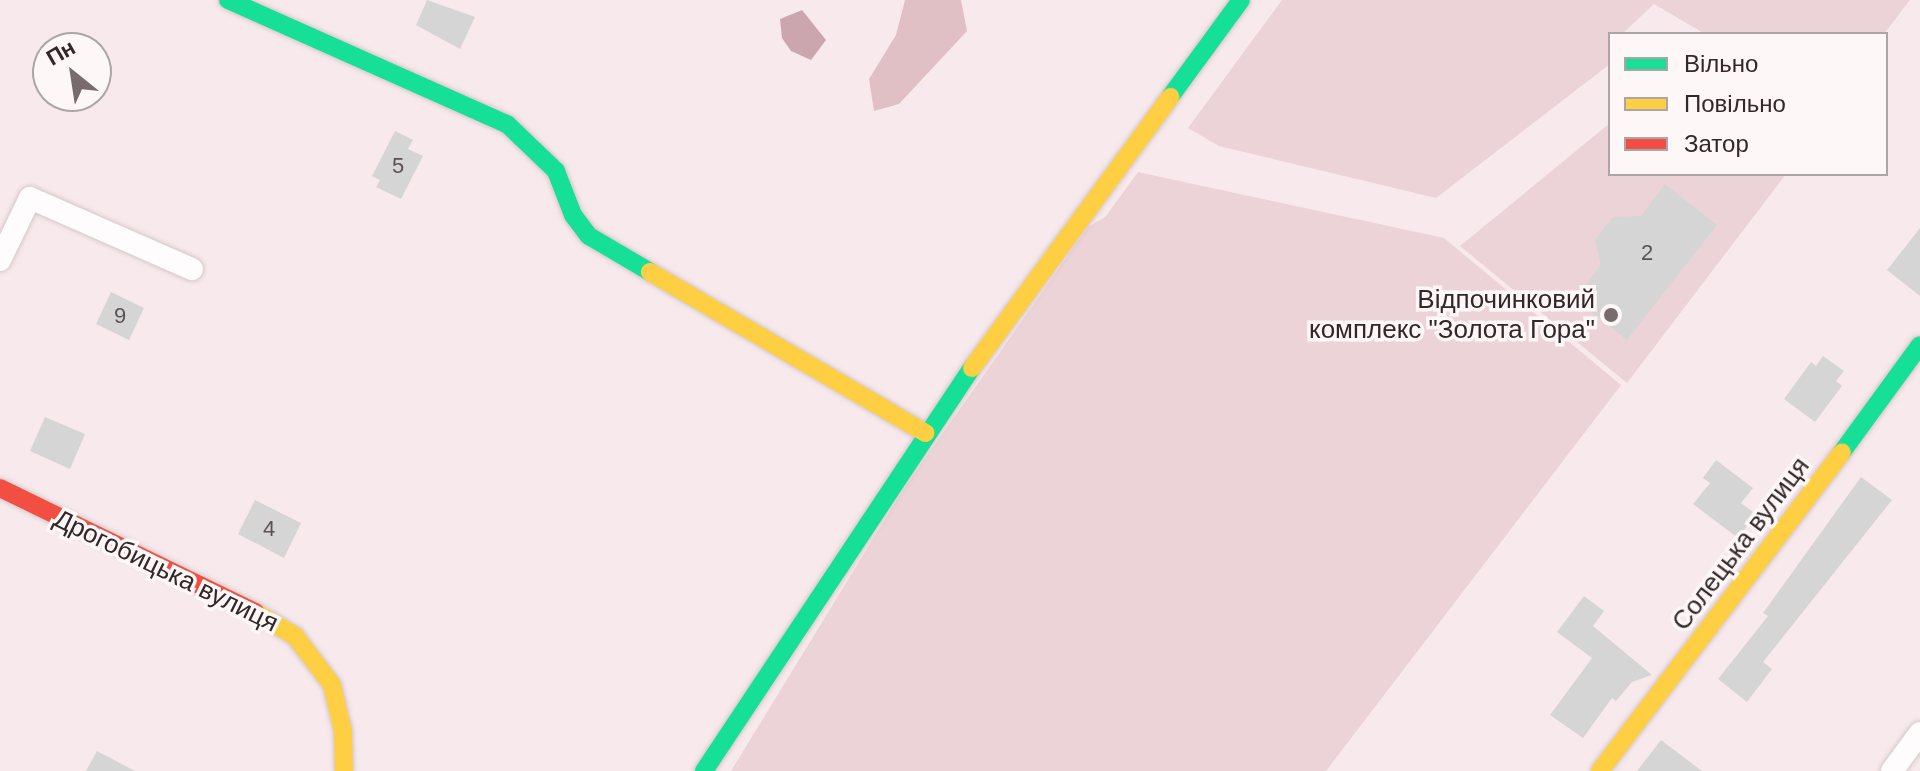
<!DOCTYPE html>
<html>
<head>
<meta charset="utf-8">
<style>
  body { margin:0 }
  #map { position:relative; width:1920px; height:771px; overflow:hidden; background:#f8eaec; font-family:Helvetica,sans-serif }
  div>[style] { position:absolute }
  .green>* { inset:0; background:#ecd3d7 }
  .forest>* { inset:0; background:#e0bfc5 }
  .water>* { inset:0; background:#cca6ae }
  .building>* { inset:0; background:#d5d5d5 }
  .roads { filter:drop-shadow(0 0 2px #d4c7c9) drop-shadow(0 0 2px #d4c7c9) }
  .street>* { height:22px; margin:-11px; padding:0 11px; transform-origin:11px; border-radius:11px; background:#fefcfc }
  .fast>* { height:18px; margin:-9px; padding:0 9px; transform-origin:9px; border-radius:9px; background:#16e098 }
  .slow>* { height:18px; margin:-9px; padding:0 9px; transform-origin:9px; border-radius:9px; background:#ffcf43 }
  .jam>* { height:18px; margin:-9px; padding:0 9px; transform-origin:9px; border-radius:9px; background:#f24e42 }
  .dots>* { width:22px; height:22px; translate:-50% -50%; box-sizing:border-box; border:4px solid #fef7f8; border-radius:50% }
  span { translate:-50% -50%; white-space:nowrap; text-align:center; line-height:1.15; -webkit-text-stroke:7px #fef7f8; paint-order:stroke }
  .number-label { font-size:22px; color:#5b5254 }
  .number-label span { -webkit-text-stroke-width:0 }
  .poi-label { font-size:26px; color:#322729 }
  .right { translate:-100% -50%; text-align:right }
  .street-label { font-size:26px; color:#322729 }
  .legend { position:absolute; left:1608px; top:32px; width:280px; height:144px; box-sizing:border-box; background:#fef7f8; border:2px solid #aca4a5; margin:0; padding:10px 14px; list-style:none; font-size:24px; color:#322729 }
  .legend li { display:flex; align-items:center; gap:16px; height:40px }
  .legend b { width:40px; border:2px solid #aca4a5 }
  .north { position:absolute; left:32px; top:32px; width:80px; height:80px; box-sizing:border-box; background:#fef7f8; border:2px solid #aca4a5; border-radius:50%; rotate:330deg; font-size:22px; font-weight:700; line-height:32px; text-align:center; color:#322729 }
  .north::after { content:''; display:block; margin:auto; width:28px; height:36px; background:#776b6d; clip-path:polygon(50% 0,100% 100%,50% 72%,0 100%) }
</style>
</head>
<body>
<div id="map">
  <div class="green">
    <i style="clip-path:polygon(1282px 0,1910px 0,1884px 34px,1705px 34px,1654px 4px,1622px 34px,1610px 34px,1610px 64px,1436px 198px,1219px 146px,1188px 128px)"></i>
    <i style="clip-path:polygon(1610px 123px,1610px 174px,1786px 174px,1627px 383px,1460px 246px)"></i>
    <i style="clip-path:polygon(1138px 172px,1444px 238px,1621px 385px,1326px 771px,731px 771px,903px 490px,1088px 227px,1105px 217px)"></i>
  </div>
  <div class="forest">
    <i style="clip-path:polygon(905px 0,961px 0,967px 31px,899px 104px,874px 111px,869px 79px,896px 35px)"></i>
  </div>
  <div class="water">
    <i style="clip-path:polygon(802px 10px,826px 40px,811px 60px,791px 51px,782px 38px,780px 19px)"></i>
  </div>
  <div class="building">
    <i style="clip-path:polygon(427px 0,475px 17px,460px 49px,416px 25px)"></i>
    <i style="clip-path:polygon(395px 131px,413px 140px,408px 149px,423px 156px,401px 199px,376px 187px,380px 180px,372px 176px)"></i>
    <i style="clip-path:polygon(1665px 184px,1717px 225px,1627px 340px,1575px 299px,1601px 265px,1595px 240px,1613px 217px,1641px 216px)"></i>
    <i style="clip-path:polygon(1920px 228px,1920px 296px,1887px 270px)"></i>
    <i style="clip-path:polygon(111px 292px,144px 308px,129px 340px,96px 324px)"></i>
    <i style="clip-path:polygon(1823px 356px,1844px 371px,1836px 381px,1842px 386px,1815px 422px,1784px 399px,1811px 362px,1816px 366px)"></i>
    <i style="clip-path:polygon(45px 417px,85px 434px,70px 469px,30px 451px)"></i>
    <i style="clip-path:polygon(1716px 460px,1753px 488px,1741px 503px,1756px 514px,1738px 538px,1693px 504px,1710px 483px,1703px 478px)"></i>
    <i style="clip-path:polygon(1861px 477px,1892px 500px,1763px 662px,1772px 669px,1747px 702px,1718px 679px,1768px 616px,1763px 613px)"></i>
    <i style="clip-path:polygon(255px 500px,301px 523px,284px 558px,238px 534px)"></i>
    <i style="clip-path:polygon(1584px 596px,1604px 611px,1593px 626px,1652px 675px,1632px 682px,1616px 701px,1612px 698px,1583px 738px,1550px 715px,1592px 658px,1557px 632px)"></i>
    <i style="clip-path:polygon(1661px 740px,1702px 771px,1637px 771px)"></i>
    <i style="clip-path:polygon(97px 751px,135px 771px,86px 771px)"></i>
  </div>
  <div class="roads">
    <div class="street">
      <i style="left:0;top:260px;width:69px;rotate:-64.2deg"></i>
      <i style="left:30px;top:198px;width:177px;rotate:23.7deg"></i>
      <i style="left:1892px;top:771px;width:47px;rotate:-53.6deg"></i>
    </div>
    <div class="fast">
      <i style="left:228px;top:0;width:305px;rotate:24deg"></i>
      <i style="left:507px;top:124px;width:68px;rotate:43.8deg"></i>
      <i style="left:556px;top:171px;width:47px;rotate:68.9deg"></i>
      <i style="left:573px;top:215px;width:26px;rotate:53deg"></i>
      <i style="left:589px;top:236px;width:71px;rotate:30.5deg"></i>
      <i style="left:1170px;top:97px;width:120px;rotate:-53.8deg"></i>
      <i style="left:1842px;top:452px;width:132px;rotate:-53.9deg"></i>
      <i style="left:704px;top:771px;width:484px;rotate:-56.4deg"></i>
    </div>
    <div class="slow">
      <i style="left:650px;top:272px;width:319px;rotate:30.3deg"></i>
      <i style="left:972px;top:368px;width:336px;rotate:-53.8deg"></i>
      <i style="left:255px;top:612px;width:47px;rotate:31deg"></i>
      <i style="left:295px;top:636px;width:61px;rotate:52.9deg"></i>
      <i style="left:332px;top:685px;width:47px;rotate:76.6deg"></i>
      <i style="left:343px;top:731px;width:40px;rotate:88.6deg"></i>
      <i style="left:1600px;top:771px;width:400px;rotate:-52.8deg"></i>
    </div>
    <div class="jam">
      <i style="left:0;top:488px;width:284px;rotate:25.9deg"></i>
    </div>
  </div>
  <div class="dots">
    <i style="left:1611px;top:315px;background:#776b6d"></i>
  </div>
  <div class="number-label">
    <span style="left:398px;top:166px">5</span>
    <span style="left:1647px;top:253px">2</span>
    <span style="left:120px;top:316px">9</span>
    <span style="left:269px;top:529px">4</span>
  </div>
  <div class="poi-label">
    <span class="right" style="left:1595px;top:315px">Відпочинковий<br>комплекс "Золота Гора"</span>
  </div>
  <div class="street-label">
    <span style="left:1741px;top:544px;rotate:-53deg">Солецька вулиця</span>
    <span style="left:166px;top:571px;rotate:26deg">Дрогобицька вулиця</span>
  </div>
  <ul class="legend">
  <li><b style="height:10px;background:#16e098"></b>Вільно</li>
  <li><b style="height:10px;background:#ffcf43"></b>Повільно</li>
  <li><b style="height:10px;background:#f24e42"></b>Затор</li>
  </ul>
  <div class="north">Пн</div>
</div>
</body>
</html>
